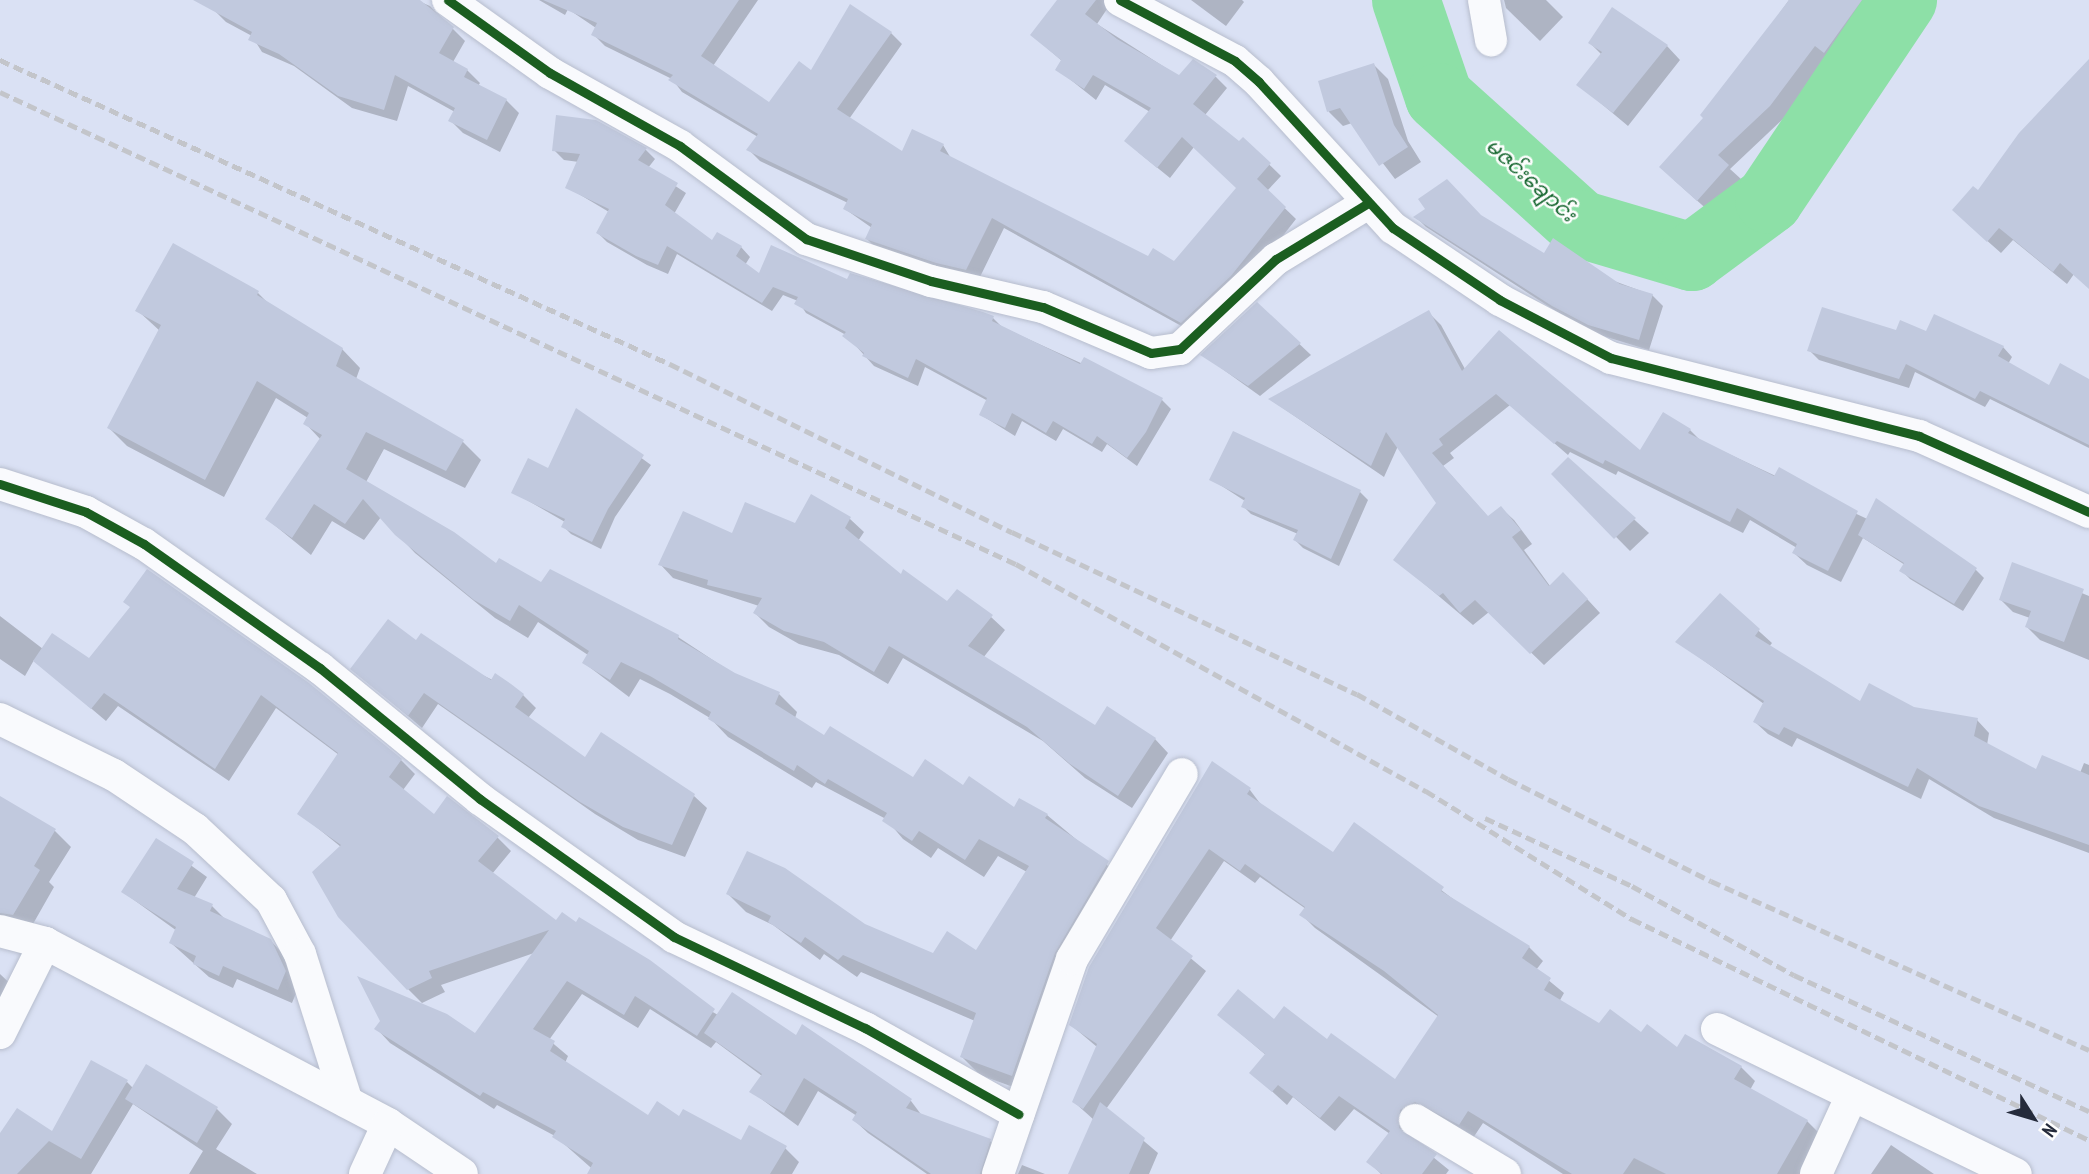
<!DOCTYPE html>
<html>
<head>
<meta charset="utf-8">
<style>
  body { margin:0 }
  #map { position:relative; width:2089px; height:1174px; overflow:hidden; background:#dae1f4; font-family:"PT Sans Narrow","Noto Sans Myanmar",sans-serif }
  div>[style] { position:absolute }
  .shadow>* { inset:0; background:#0003 }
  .river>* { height:68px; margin:-34px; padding:0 34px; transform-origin:34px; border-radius:34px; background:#8de0a7 }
  .building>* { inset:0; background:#c1c9de }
  .roads { filter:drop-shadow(0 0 2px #b7bdcd) drop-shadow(0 0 2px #b7bdcd) }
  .minor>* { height:32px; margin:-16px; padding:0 16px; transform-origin:16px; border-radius:16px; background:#f9fafd }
  .rail>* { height:5px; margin-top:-2.5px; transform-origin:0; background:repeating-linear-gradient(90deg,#c3c5ca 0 10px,transparent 0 15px) }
  .cycleway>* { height:9px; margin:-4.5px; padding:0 4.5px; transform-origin:4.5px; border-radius:4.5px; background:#1b5e20 }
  span { translate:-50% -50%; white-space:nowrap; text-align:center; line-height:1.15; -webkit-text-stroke:5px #fefefe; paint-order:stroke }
  .water-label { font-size:21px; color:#13652d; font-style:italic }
  .north { position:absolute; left:1998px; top:1083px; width:70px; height:70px; -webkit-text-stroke:5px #fefefe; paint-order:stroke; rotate:127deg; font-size:19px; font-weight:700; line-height:28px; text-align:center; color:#252b3b }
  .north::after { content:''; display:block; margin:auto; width:24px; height:32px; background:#252b3b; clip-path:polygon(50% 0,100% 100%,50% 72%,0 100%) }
</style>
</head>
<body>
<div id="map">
  <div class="shadow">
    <i style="clip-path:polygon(219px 0,416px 0,430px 6px,465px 41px,453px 62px,467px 70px,480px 83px,478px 86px,506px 100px,519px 113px,500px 152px,463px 133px,451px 121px,455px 112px,408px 86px,397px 121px,352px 108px,294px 66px,262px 52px,252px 36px,226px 22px,214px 10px)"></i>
    <i style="clip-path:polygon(539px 0,758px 0,713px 66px,770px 104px,812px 73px,891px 33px,902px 44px,849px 119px,903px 154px,943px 145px,952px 160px,1149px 259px,1174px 263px,1238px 188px,1194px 147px,1170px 178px,1138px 152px,1150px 112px,1105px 85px,1096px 100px,1057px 69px,1062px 61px,1032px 35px,1059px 0,1113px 0,1097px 24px,1180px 77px,1216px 77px,1227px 88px,1205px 115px,1239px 143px,1243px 139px,1281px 176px,1267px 191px,1296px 219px,1242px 288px,1194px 333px,1004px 228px,978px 281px,878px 250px,867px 239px,872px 228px,845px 209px,848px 203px,760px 161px,749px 150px,758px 137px,682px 92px,672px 79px,605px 46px,593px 34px,596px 28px,568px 9px,565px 15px)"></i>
    <i style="clip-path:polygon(1191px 0,1242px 0,1244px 2px,1226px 26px)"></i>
    <i style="clip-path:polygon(1504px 0,1546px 0,1563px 17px,1540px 41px,1506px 8px)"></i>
    <i style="clip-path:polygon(1789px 0,1875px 0,1879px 8px,1837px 65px,1829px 58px,1783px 119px,1730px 169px,1741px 179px,1711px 213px,1674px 180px,1705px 118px)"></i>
    <i style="clip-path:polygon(1590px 43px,1667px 46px,1680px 60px,1628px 126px,1579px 85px,1602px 55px)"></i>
    <i style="clip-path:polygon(2089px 61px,2089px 288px,2074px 274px,2067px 284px,2013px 240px,2001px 253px,1967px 223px,1978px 193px)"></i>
    <i style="clip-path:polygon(1374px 65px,1388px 79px,1408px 141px,1421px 162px,1395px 179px,1352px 123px,1343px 126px,1329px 112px,1320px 82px)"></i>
    <i style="clip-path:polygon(596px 122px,646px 150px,655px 159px,648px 168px,686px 193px,674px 214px,713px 242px,741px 247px,750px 257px,745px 265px,760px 276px,848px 281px,993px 318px,1002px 327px,1162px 400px,1171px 409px,1137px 466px,1107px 444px,1102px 452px,1063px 429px,1056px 441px,1022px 421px,1015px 436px,981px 415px,988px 401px,925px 367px,918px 386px,874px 366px,846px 335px,806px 313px,798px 301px,783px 295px,772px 311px,677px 254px,668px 274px,647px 265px,607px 242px,598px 233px,609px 212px,567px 187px,579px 162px,564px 160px,554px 150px)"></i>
    <i style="clip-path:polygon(1427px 209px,1482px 218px,1544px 255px,1652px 295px,1663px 306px,1649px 350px,1600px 335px,1565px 317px,1426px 227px,1416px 217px)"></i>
    <i style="clip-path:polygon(258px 293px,271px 306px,342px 349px,360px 368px,356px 379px,463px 442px,481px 460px,465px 488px,384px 449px,366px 482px,496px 566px,678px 637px,734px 674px,779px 694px,797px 712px,795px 718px,825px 737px,914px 779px,963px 787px,1015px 809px,1047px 815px,1126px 881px,1072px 971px,1030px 1093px,980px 1075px,962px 1057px,975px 1021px,861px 972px,857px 977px,824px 954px,820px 960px,773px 925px,746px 912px,728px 894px,864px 925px,934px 955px,976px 953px,1027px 872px,998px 856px,984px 877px,938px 848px,931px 858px,903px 839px,886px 819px,816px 782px,812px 788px,728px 737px,710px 718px,670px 694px,640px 679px,629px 697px,584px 663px,588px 655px,538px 622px,528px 638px,495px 618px,415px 553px,381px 517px,364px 540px,332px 521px,311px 555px,267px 519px,321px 440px,305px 423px,308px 418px,276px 398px,224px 497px,127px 446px,109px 428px,160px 331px,137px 310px)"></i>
    <i style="clip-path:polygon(1257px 304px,1311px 355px,1260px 396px,1203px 355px)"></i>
    <i style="clip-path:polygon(1428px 312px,1441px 325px,1465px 369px,1641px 452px,1690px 430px,1701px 441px,1976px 570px,1984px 578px,1963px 611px,1910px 579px,1902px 571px,1905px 565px,1863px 538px,1841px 582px,1807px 565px,1794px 553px,1797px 548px,1750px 520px,1743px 533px,1618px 471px,1616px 475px,1570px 452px,1568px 455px,1510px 405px,1450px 453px,1454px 458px,1443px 466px,1489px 518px,1501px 508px,1514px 520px,1532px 544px,1524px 550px,1550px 586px,1576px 587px,1600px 613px,1544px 665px,1489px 612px,1473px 625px,1396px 560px,1438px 503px,1398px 446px,1384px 477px,1271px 400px)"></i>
    <i style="clip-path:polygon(1934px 316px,2003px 347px,2012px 357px,2008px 364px,2050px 387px,2089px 381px,2089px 448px,1990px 399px,1985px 407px,1915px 372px,1909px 388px,1819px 360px,1809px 350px,1897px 332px,1926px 333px)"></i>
    <i style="clip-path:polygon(577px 411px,651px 465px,615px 517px,601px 549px,571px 534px,563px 526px,565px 522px,513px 492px,548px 470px)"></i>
    <i style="clip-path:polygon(1568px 459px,1649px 533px,1630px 551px,1554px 474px)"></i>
    <i style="clip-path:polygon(1211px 479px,1360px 492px,1368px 500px,1339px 566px,1303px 548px,1295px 540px,1298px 534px,1251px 514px,1243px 506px,1245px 501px)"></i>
    <i style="clip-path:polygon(812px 497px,850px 519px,864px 532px,858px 541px,901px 576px,947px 604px,991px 617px,1005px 630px,983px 658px,1095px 728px,1155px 739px,1168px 753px,1132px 808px,1085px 778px,1043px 741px,903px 658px,888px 684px,839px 655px,799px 644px,769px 627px,755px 613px,759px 606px,673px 578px,660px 564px,733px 536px,796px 525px)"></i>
    <i style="clip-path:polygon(2013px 565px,2089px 596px,2089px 660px,2040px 640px,2027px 627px,2030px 618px,2013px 612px,2001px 600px)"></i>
    <i style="clip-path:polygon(1720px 596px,1772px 643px,1769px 647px,1860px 703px,1977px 720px,1989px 733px,1987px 745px,2037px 772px,2080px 773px,2084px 763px,2089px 765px,2089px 853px,1994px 818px,1929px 779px,1921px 799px,1797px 738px,1792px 747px,1768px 734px,1755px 722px,1764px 704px,1678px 642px)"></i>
    <i style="clip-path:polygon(132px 608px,401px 760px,415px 774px,403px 790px,434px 816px,497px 837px,511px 851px,492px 874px,556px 923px,718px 1015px,796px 1038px,911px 1101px,923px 1117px,990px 1141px,1004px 1155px,998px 1174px,927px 1174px,868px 1133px,854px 1120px,857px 1116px,818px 1091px,798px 1126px,752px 1092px,762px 1076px,716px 1042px,711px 1048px,650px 1009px,638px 1028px,582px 994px,549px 1040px,568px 1056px,565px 1063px,648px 1118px,680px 1118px,741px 1142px,785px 1148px,799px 1162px,792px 1174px,598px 1174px,555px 1136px,497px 1105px,494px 1109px,390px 1043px,377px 1029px,475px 1035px,534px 953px,441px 985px,445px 992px,422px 1003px,408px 989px,341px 847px,299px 813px,339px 755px,276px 708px,229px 781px,118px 706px,106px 721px,34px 660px,25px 676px,0 659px,0 616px,43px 649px,89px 660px)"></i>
    <i style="clip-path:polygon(417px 643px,523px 695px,536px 708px,528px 718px,585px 759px,694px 796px,707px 808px,685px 857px,638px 840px,595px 814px,438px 704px,422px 728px,353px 669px)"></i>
    <i style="clip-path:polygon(1213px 764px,1250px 790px,1262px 806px,1333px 854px,1354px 824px,1457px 902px,1529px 947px,1543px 961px,1536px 970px,1564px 993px,1559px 1002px,1599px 1026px,1741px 1067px,1755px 1081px,1750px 1090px,1807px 1121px,1821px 1135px,1808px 1174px,1563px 1174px,1483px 1123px,1473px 1138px,1412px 1125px,1412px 1140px,1449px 1170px,1446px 1174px,1381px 1174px,1369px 1162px,1390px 1134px,1354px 1109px,1335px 1131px,1293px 1097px,1287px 1105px,1252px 1073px,1267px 1056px,1219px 1015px,1275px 1021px,1327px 1041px,1396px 1081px,1439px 1017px,1315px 928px,1302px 915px,1306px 909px,1260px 877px,1255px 883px,1224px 861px,1170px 941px,1206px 971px,1106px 1109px,1158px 1153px,1149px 1174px,1070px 1174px,1094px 1120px,1074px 1102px,1097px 1047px,1071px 1025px)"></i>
    <i style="clip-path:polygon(0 798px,55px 831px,71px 847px,49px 882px,54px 887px,29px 931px,0 928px)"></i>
    <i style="clip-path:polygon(156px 840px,207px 877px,194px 898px,212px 906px,226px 920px,270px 940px,284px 955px,299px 986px,292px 1003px,237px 979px,233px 988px,209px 977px,171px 943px,177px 931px,123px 892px)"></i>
    <i style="clip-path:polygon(0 974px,17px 990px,0 1048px)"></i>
    <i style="clip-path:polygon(147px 1066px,217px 1109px,232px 1124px,216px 1149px,257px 1174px,189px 1174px,203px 1151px,133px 1104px,91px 1174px,0 1174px,0 1137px,52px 1134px,127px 1082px,133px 1088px)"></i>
    <i style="clip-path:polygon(1891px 1145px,1934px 1174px,1871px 1174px)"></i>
    <i style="clip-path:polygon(1022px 1165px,1045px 1174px,1018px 1174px)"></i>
  </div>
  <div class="river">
    <i style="left:1406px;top:0;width:102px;rotate:71.2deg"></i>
    <i style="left:1439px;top:97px;width:190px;rotate:42deg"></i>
    <i style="left:1580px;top:224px;width:117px;rotate:16.4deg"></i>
    <i style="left:1692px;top:257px;width:96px;rotate:-36.5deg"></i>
    <i style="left:1769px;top:200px;width:241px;rotate:-56.2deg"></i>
  </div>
  <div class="building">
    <i style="clip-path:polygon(193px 0,420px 0,454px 27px,439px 53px,468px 69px,464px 77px,507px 99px,487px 140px,448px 121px,455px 108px,395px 75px,384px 110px,338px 96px,279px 54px,248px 40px,252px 32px)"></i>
    <i style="clip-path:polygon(543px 0,739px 0,701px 56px,769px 102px,799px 61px,811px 70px,850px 4px,892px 32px,837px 109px,902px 151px,912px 129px,944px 144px,940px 151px,1148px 256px,1153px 248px,1174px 261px,1236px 188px,1182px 137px,1157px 168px,1124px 141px,1151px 108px,1093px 75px,1084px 89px,1055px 70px,1061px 60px,1030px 35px,1057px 0,1096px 0,1085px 14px,1117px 39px,1179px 75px,1193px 59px,1217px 75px,1193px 104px,1239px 141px,1243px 137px,1271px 163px,1257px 179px,1286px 207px,1231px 276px,1181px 323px,992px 218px,966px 270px,936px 263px,865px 239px,872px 224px,843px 209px,848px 199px,746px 150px,758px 134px,668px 80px,673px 75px,591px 35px,597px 23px)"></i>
    <i style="clip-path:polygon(1789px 0,1862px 0,1824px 53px,1815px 46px,1770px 106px,1718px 155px,1729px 165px,1697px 201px,1659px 167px,1703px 118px,1700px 115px)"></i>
    <i style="clip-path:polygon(1612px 7px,1668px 45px,1613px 113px,1576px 85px,1602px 52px,1588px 43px)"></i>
    <i style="clip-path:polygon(2089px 59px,2089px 289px,2060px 263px,2053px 272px,1999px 228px,1987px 242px,1952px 210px,1973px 186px,1978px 190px,2019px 133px)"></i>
    <i style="clip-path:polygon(1374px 63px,1394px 125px,1408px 147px,1379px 166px,1340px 108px,1327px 112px,1318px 81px)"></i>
    <i style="clip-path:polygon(556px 115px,596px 120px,647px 148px,638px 160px,678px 183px,665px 205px,712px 240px,717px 232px,742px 246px,736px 256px,759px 273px,771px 245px,847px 279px,850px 273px,983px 312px,994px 316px,992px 321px,1080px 364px,1084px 357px,1163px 398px,1146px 432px,1127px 458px,1097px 436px,1092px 444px,1053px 421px,1046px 433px,1012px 413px,1005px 428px,979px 415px,987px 398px,916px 359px,908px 378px,862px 356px,864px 353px,842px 336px,846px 332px,794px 304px,798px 297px,773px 287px,762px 303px,667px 246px,658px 265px,636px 256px,596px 233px,609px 209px,565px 188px,580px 154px,552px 151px)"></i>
    <i style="clip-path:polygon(1447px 179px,1481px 215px,1544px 253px,1553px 238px,1620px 284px,1653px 294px,1639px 340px,1588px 325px,1552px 306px,1413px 217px,1425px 209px,1418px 199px)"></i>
    <i style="clip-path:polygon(173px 243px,259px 291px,257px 295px,343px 348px,336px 366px,464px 440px,446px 471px,366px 432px,346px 469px,454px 532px,496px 563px,499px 558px,541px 582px,550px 569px,679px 635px,678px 639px,735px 673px,780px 692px,775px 704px,824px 735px,830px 726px,913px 777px,925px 759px,963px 785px,969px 776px,1014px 807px,1019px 798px,1048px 814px,1045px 818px,1109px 861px,1055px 953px,1012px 1076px,960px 1057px,976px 1013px,843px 955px,838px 960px,805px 937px,801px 943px,768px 922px,771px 916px,726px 894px,747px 851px,785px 868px,865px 924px,933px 953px,947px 931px,976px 950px,1029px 866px,979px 839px,965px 860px,919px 831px,912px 841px,882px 821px,887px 813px,828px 779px,825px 784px,797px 765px,794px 771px,708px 719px,711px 712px,650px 676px,621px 662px,610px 680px,582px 663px,589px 651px,519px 605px,510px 621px,474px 600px,395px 535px,363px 499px,345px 524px,314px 504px,292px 538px,265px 519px,322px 435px,303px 424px,309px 413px,257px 381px,205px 480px,107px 428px,161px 325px,135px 311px)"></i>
    <i style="clip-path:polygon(1257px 302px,1301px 343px,1248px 386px,1200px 355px)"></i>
    <i style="clip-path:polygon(1822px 307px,1896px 330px,1900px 320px,1926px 331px,1934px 314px,2004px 346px,1998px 356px,2049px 385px,2060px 363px,2089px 379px,2089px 445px,1980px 391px,1975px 399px,1906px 364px,1899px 379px,1807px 351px)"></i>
    <i style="clip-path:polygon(1429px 310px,1462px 371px,1499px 330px,1640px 450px,1663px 412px,1691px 429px,1688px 433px,1774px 476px,1779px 467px,1858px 511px,1828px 571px,1792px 553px,1797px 544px,1737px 508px,1730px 522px,1605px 460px,1603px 464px,1557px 441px,1554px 444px,1496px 394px,1439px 439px,1443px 445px,1432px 453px,1488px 516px,1501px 506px,1521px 530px,1512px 537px,1549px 586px,1563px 572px,1588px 599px,1530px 654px,1475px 600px,1460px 613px,1443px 593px,1439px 596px,1393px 560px,1436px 503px,1386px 432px,1371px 466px,1268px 399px)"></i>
    <i style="clip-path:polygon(576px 408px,644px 455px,608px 509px,592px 542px,561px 527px,565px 519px,511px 493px,528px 458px,548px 468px)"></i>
    <i style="clip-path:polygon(1233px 431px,1361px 490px,1331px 559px,1293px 540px,1298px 530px,1241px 507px,1245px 498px,1209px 480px)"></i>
    <i style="clip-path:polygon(1568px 457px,1636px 518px,1614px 539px,1551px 474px)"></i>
    <i style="clip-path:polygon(811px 494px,851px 517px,845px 528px,901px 574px,903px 569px,947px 601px,957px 589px,993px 615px,968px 646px,1095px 725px,1107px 706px,1156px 738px,1118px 796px,1070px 764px,1027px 727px,889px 646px,874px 672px,824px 642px,784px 631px,753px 613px,762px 598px,707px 585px,708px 580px,658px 565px,683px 511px,732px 533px,745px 502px,795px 523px)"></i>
    <i style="clip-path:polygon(1876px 498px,1977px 568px,1954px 604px,1899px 571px,1904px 563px,1858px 535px)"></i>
    <i style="clip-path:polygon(2012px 562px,2084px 589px,2064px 642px,2025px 627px,2031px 611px,1999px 600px)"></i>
    <i style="clip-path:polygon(147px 569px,309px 683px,402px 759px,389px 777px,434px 814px,447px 796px,499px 836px,478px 861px,556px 920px,562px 912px,576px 922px,579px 917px,650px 960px,715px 1009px,697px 1036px,635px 996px,624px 1015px,567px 981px,533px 1029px,555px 1041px,550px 1051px,648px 1115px,657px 1101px,679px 1116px,683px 1109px,741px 1140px,749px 1125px,787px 1146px,770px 1174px,587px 1174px,593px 1163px,552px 1137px,556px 1131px,483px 1092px,480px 1096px,374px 1029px,380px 1021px,357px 976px,447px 1014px,475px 1033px,549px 930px,429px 971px,432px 978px,407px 990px,338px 917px,312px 872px,341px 845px,297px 814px,338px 753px,261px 695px,215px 769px,104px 693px,91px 709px,33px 661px,52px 633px,89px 658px,130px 607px,123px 602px)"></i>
    <i style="clip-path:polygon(1720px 593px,1760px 629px,1755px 636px,1860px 701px,1869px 683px,1914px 707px,1978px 718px,1974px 736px,2036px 769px,2042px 755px,2089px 775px,2089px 845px,1979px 806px,1917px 768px,1908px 787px,1784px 727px,1779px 735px,1753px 722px,1764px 701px,1675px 642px)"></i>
    <i style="clip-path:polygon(388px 619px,416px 640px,421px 633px,491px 680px,495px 673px,511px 684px,524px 694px,515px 707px,585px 757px,601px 732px,695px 794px,672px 845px,623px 827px,580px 802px,424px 693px,408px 716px,350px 669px)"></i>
    <i style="clip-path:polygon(1212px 761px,1251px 788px,1247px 794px,1333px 852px,1354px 822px,1444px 887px,1441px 891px,1530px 946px,1522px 958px,1551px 978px,1544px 990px,1599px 1023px,1610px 1009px,1641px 1032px,1647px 1024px,1677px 1047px,1685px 1034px,1742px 1066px,1734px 1079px,1808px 1120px,1777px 1174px,1666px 1174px,1634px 1158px,1623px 1174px,1572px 1174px,1468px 1111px,1459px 1125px,1415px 1102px,1400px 1110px,1399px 1128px,1437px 1154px,1422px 1174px,1382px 1174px,1366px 1162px,1390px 1131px,1339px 1096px,1320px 1118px,1278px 1085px,1272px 1092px,1249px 1073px,1265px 1054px,1217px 1015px,1238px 989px,1274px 1019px,1284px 1006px,1327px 1039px,1331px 1033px,1395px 1079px,1438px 1015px,1384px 971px,1299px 915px,1305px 907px,1245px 864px,1240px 871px,1209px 849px,1156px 928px,1193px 956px,1083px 1109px,1072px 1102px,1097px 1044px,1069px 1025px,1089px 967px)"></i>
    <i style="clip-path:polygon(0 796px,56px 829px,34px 866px,40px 870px,13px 915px,0 913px)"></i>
    <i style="clip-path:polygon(156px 838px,194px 862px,177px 889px,213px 904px,210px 911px,271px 939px,286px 971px,278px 990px,223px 966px,219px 976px,193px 964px,196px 956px,169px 943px,176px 927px,121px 892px)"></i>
    <i style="clip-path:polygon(732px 992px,796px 1035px,802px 1024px,912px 1099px,906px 1108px,991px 1139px,980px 1174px,931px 1174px,852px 1120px,857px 1112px,804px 1078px,784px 1113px,749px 1092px,762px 1074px,704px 1033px)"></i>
    <i style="clip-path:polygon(91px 1060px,128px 1080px,81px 1159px,49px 1141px,17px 1174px,0 1174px,0 1133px,17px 1108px,52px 1131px)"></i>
    <i style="clip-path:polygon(146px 1064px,218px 1107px,197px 1143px,125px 1099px)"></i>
    <i style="clip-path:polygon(1100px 1102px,1145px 1138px,1129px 1174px,1068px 1174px)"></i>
  </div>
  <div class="roads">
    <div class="minor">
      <i style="left:448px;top:0;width:125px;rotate:35.6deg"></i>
      <i style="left:550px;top:73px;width:149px;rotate:29.3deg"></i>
      <i style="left:680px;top:146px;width:157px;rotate:36.4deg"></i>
      <i style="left:806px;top:239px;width:132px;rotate:18.6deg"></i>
      <i style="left:931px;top:281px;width:115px;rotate:13.1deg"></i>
      <i style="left:1043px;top:307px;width:117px;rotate:23.1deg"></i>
      <i style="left:1151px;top:353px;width:29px;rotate:-8deg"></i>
      <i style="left:1180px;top:349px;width:132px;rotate:-43.2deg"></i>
      <i style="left:1276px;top:259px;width:108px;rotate:-31.3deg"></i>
      <i style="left:1120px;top:0;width:130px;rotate:27.9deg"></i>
      <i style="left:1235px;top:61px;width:32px;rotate:41deg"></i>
      <i style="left:1259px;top:82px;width:198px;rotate:47.5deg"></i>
      <i style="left:1393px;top:228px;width:129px;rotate:33.9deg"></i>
      <i style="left:1500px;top:300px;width:125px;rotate:27.6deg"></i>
      <i style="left:1611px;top:358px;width:318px;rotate:14.2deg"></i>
      <i style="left:1919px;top:436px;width:186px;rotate:24.1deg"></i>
      <i style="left:1484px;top:0;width:41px;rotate:80.1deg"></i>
      <i style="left:0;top:484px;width:90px;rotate:18deg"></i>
      <i style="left:86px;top:512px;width:66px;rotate:28.9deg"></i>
      <i style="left:144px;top:544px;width:215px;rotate:35.2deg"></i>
      <i style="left:320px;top:668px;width:207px;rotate:39.3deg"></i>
      <i style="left:480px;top:799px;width:238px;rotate:35.4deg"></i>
      <i style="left:674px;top:937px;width:212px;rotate:25.5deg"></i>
      <i style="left:865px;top:1028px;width:176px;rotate:29.3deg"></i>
      <i style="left:0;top:719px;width:127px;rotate:26.2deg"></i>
      <i style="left:114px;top:775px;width:97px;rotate:33.7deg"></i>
      <i style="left:195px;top:829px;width:104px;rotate:43.1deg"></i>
      <i style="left:271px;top:900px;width:61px;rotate:61.8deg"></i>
      <i style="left:300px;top:954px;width:155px;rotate:72.4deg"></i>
      <i style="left:0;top:931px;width:47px;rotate:14.9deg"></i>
      <i style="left:45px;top:943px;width:388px;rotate:27.8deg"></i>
      <i style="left:388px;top:1124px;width:89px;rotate:34deg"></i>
      <i style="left:1717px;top:1029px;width:332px;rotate:25.9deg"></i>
      <i style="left:0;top:1033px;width:101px;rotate:-63.4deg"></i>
      <i style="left:1415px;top:1120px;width:105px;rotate:31deg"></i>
      <i style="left:365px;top:1174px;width:55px;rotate:-65.3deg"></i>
      <i style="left:998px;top:1174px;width:227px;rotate:-71deg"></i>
      <i style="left:1072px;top:959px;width:215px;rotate:-59.3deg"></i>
      <i style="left:1816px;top:1174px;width:87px;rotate:-65.5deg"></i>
    </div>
  </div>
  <div class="rail">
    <i style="left:0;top:60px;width:736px;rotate:24.41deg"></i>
    <i style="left:670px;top:364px;width:381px;rotate:26.2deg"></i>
    <i style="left:1012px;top:532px;width:381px;rotate:25.2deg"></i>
    <i style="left:1357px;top:694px;width:173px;rotate:29.4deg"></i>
    <i style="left:1508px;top:779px;width:227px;rotate:26.7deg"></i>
    <i style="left:1711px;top:881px;width:414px;rotate:24.1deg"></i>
    <i style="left:0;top:92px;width:1120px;rotate:24.92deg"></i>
    <i style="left:1016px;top:564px;width:469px;rotate:29deg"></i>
    <i style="left:1426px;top:791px;width:243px;rotate:31.9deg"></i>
    <i style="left:1632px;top:919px;width:508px;rotate:25.81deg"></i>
    <i style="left:1485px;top:818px;width:162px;rotate:24.8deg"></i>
    <i style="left:1632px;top:886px;width:185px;rotate:28.8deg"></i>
    <i style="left:1794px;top:975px;width:325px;rotate:24.8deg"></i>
  </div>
  <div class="cycleway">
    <i style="left:448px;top:0;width:125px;rotate:35.6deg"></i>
    <i style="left:550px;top:73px;width:149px;rotate:29.3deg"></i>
    <i style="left:680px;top:146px;width:157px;rotate:36.4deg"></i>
    <i style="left:806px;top:239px;width:132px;rotate:18.6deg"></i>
    <i style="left:931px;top:281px;width:115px;rotate:13.1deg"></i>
    <i style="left:1043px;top:307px;width:117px;rotate:23.1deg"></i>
    <i style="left:1151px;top:353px;width:29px;rotate:-8deg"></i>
    <i style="left:1180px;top:349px;width:132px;rotate:-43.2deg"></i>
    <i style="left:1276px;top:259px;width:108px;rotate:-31.3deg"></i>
    <i style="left:1120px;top:0;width:130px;rotate:27.9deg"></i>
    <i style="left:1235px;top:61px;width:32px;rotate:41deg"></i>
    <i style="left:1259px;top:82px;width:198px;rotate:47.5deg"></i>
    <i style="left:1393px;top:228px;width:129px;rotate:33.9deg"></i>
    <i style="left:1500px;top:300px;width:125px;rotate:27.6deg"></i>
    <i style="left:1611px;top:358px;width:318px;rotate:14.2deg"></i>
    <i style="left:1919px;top:436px;width:186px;rotate:24.1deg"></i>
    <i style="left:0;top:484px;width:90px;rotate:18deg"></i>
    <i style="left:86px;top:512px;width:66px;rotate:28.9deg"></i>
    <i style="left:144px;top:544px;width:215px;rotate:35.2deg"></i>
    <i style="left:320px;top:668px;width:207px;rotate:39.3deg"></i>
    <i style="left:480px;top:799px;width:238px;rotate:35.4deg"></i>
    <i style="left:674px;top:937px;width:212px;rotate:25.5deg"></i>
    <i style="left:865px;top:1028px;width:176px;rotate:29.3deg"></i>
  </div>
  <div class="water-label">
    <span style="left:1531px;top:180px;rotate:42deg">မဇင်းချောင်း</span>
  </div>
  <div class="north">N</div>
</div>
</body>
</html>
